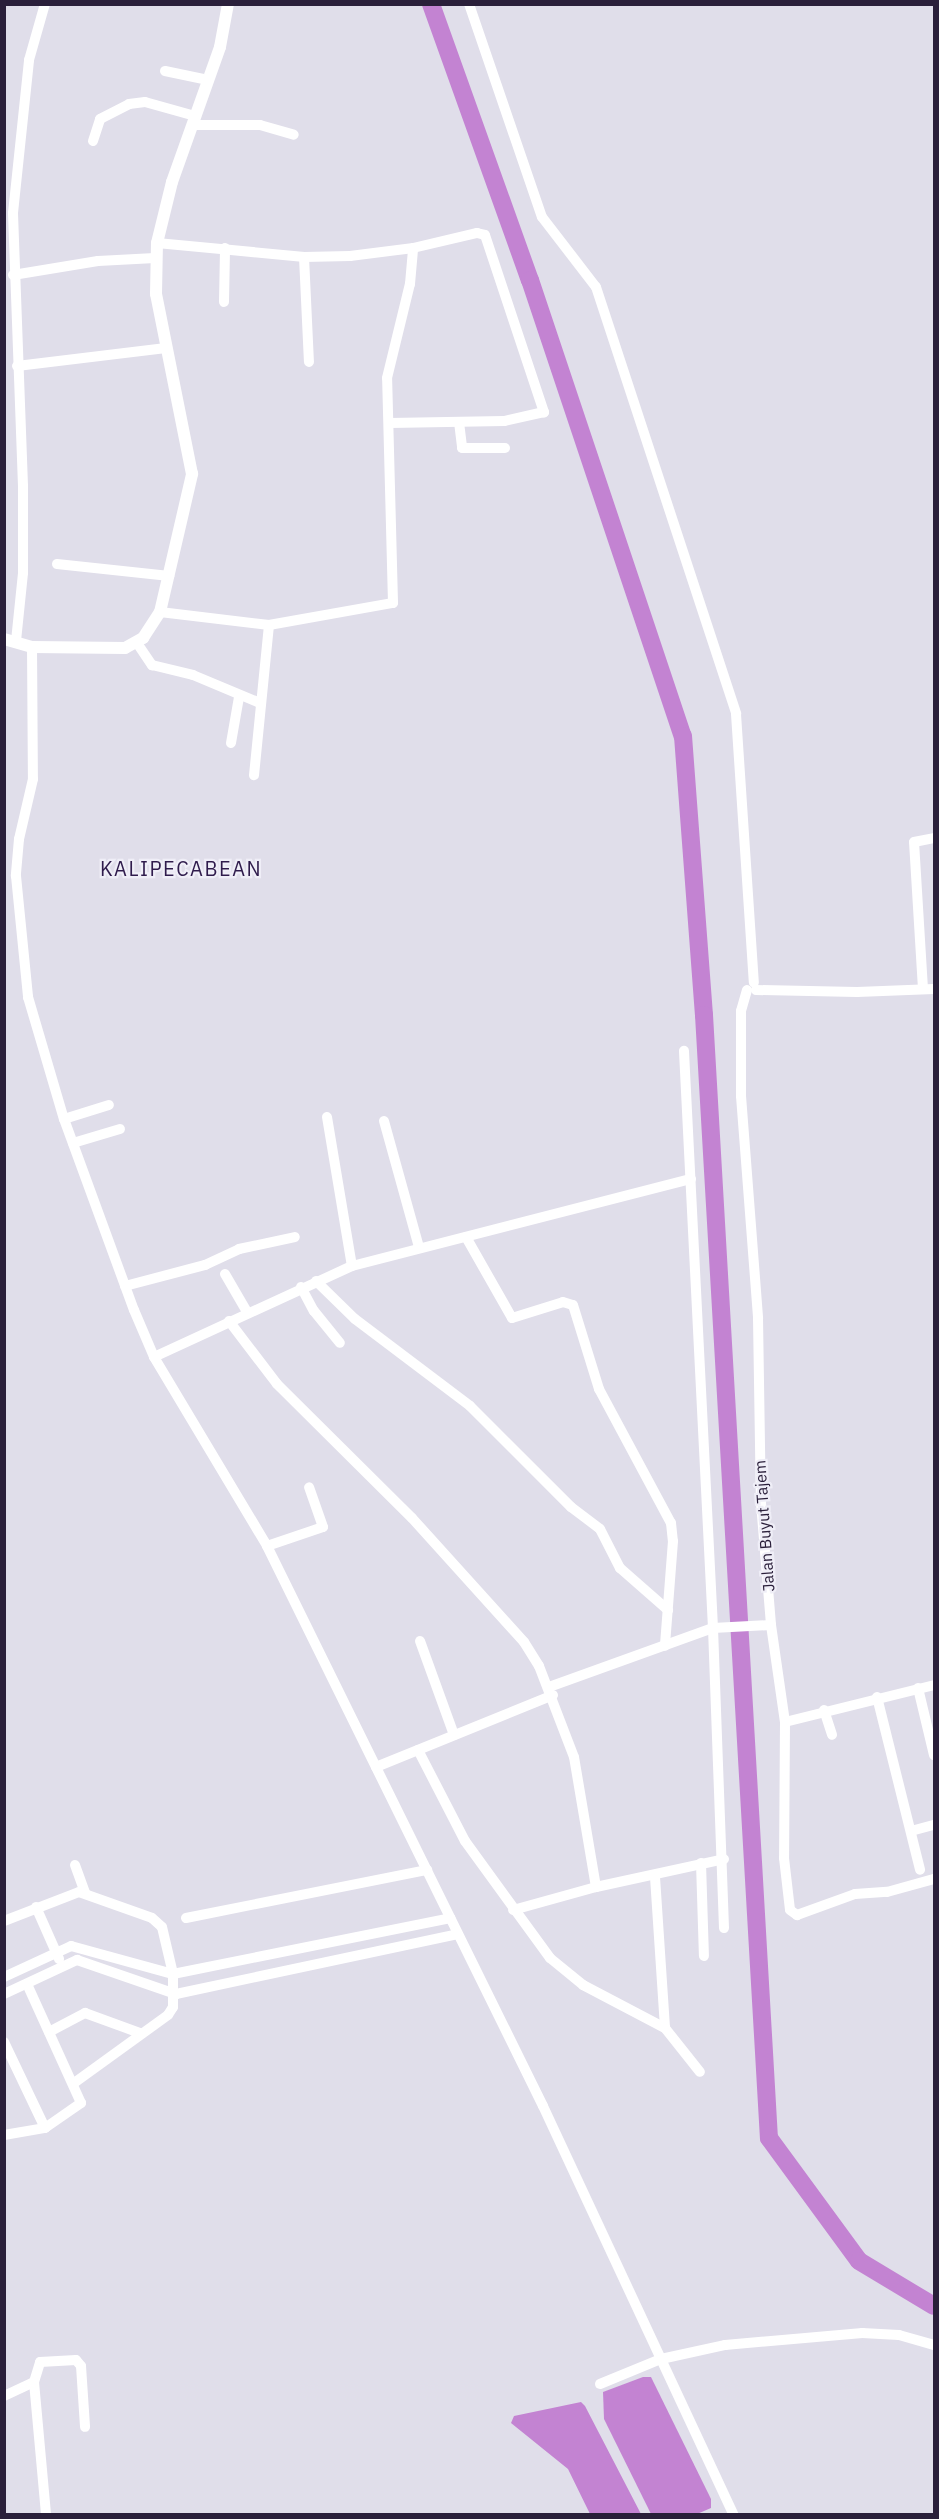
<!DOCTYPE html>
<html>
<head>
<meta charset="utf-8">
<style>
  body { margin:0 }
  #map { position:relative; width:939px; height:2519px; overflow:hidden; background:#e0deea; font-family:"IBM Plex Sans",sans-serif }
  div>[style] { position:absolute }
  .water>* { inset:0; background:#c383d2 }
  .river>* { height:18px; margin:-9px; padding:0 9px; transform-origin:9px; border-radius:9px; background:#c383d2 }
  .minor>* { height:10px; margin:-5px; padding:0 5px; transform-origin:5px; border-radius:5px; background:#fff }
  .tertiary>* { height:12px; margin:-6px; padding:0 6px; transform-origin:6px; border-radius:6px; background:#fff }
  span { translate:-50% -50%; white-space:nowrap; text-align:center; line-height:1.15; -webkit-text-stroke:4.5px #efeef7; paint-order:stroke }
  .street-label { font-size:16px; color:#2a1f3a }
  .quarter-label { font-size:20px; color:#2f1b4c; letter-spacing:1.5px }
  .frame { position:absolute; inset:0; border:6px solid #2a1f3a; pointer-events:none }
</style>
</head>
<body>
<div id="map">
  <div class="water">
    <i style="clip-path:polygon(643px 2377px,651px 2377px,711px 2499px,711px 2508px,697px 2514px,651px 2514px,604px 2419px,603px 2392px)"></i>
    <i style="clip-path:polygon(581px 2402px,585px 2406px,641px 2514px,590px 2514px,568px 2469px,511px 2423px,514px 2416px)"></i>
  </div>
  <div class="river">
    <i style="left:431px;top:4px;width:293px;rotate:70.3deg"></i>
    <i style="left:530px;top:280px;width:481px;rotate:71.5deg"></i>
    <i style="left:683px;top:736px;width:280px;rotate:85.7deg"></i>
    <i style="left:704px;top:1015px;width:1125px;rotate:86.69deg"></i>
    <i style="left:769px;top:2138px;width:152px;rotate:53.8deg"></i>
    <i style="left:859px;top:2261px;width:87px;rotate:31deg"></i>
  </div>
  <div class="minor">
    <i style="left:469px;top:4px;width:225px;rotate:71.1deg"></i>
    <i style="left:542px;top:217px;width:88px;rotate:52.4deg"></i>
    <i style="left:596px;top:287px;width:449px;rotate:71.8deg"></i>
    <i style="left:736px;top:714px;width:269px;rotate:86.2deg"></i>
    <i style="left:165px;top:71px;width:44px;rotate:11.8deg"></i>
    <i style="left:192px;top:125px;width:68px"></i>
    <i style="left:260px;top:125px;width:35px;rotate:16deg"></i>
    <i style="left:93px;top:141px;width:23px;rotate:-72deg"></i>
    <i style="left:100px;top:119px;width:33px;rotate:-27deg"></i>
    <i style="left:129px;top:104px;width:16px;rotate:-7deg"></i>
    <i style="left:145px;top:102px;width:52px;rotate:15.6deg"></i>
    <i style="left:157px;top:243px;width:148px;rotate:5.4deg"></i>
    <i style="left:304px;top:257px;width:46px;rotate:-1.2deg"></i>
    <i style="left:350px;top:256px;width:64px;rotate:-7.2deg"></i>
    <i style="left:413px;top:248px;width:66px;rotate:-13.2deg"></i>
    <i style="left:477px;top:233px;width:8px;rotate:14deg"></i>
    <i style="left:485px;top:235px;width:187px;rotate:71.6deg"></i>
    <i style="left:544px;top:412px;width:41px;rotate:167.3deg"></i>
    <i style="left:504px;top:421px;width:114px;rotate:179deg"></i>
    <i style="left:304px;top:257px;width:105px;rotate:87.3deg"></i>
    <i style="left:13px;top:275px;width:86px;rotate:-9.4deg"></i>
    <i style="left:98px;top:261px;width:57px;rotate:-3deg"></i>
    <i style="left:224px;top:302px;width:54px;rotate:-88.9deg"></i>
    <i style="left:17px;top:366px;width:150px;rotate:-6.9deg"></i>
    <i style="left:459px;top:422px;width:26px;rotate:83deg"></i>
    <i style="left:462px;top:448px;width:43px"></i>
    <i style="left:57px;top:564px;width:113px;rotate:6.1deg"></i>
    <i style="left:160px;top:612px;width:110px;rotate:6.8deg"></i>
    <i style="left:269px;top:625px;width:151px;rotate:95.7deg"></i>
    <i style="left:269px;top:625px;width:126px;rotate:-10.1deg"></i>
    <i style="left:393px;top:603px;width:225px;rotate:-91.5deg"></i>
    <i style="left:387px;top:378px;width:97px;rotate:-76.3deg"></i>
    <i style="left:410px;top:284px;width:36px;rotate:-85deg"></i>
    <i style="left:16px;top:641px;width:68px;rotate:-84.1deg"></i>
    <i style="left:23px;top:573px;width:87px;rotate:-90deg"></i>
    <i style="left:23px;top:486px;width:273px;rotate:-92.1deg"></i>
    <i style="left:13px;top:213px;width:154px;rotate:-84deg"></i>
    <i style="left:29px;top:60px;width:58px;rotate:-74.1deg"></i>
    <i style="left:137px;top:643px;width:27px;rotate:56deg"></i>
    <i style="left:152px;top:665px;width:42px;rotate:13.7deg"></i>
    <i style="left:193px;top:675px;width:73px;rotate:22.7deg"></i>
    <i style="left:32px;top:647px;width:132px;rotate:89.6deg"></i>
    <i style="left:33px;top:779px;width:62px;rotate:103.1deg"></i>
    <i style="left:19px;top:839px;width:37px;rotate:95deg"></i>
    <i style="left:16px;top:876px;width:122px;rotate:84.3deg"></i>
    <i style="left:28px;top:997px;width:127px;rotate:73.6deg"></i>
    <i style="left:64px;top:1119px;width:203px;rotate:69.9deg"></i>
    <i style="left:134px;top:1310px;width:51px;rotate:66.9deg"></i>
    <i style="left:154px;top:1357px;width:220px;rotate:59.1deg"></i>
    <i style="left:267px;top:1546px;width:624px;rotate:63.76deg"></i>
    <i style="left:543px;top:2106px;width:450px;rotate:65deg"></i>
    <i style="left:231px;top:743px;width:47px;rotate:-80.1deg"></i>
    <i style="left:923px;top:989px;width:147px;rotate:-93.5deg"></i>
    <i style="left:914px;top:842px;width:20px;rotate:-11deg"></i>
    <i style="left:747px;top:990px;width:22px;rotate:106deg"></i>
    <i style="left:741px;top:1011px;width:85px;rotate:90deg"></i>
    <i style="left:741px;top:1096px;width:223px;rotate:85.6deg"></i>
    <i style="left:758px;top:1318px;width:185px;rotate:89.1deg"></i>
    <i style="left:761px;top:1503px;width:122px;rotate:85.3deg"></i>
    <i style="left:771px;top:1625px;width:98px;rotate:81.8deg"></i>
    <i style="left:785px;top:1722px;width:136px;rotate:90.4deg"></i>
    <i style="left:784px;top:1858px;width:52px;rotate:83.4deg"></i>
    <i style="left:790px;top:1910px;width:9px;rotate:36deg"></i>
    <i style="left:797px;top:1915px;width:62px;rotate:-19.9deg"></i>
    <i style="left:855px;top:1894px;width:32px;rotate:-4deg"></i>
    <i style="left:887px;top:1892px;width:49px;rotate:-15.5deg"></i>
    <i style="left:756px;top:990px;width:101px;rotate:1.1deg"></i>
    <i style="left:857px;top:992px;width:77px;rotate:-2.2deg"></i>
    <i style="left:327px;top:1117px;width:151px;rotate:80.5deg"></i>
    <i style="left:64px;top:1119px;width:47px;rotate:-17.3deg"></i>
    <i style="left:384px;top:1121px;width:131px;rotate:74.5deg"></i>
    <i style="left:73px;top:1143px;width:49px;rotate:-16.6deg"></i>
    <i style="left:466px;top:1237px;width:93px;rotate:60.4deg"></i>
    <i style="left:512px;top:1318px;width:53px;rotate:-17.4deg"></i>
    <i style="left:563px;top:1302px;width:10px;rotate:17deg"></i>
    <i style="left:573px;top:1305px;width:88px;rotate:72.8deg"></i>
    <i style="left:599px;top:1389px;width:152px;rotate:61.8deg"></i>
    <i style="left:671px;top:1523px;width:18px;rotate:84deg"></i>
    <i style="left:673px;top:1541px;width:105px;rotate:94.4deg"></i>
    <i style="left:225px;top:1274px;width:44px;rotate:59.9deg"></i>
    <i style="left:316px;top:1281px;width:54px;rotate:44.3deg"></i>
    <i style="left:355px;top:1319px;width:144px;rotate:37.1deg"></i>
    <i style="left:470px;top:1406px;width:143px;rotate:45deg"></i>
    <i style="left:571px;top:1507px;width:36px;rotate:37deg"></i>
    <i style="left:600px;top:1529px;width:44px;rotate:62.9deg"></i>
    <i style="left:620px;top:1568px;width:64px;rotate:41.2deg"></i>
    <i style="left:125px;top:1286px;width:83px;rotate:-14.7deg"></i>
    <i style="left:205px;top:1265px;width:38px;rotate:-25deg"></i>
    <i style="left:239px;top:1249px;width:57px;rotate:-12.1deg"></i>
    <i style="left:301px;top:1287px;width:27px;rotate:62deg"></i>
    <i style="left:314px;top:1311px;width:41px;rotate:50.9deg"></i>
    <i style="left:229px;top:1321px;width:79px;rotate:52.7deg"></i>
    <i style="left:277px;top:1384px;width:190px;rotate:44.8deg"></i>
    <i style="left:412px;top:1518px;width:167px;rotate:47.9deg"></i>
    <i style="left:524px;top:1642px;width:28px;rotate:58deg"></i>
    <i style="left:539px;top:1666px;width:97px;rotate:69deg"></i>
    <i style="left:574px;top:1757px;width:132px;rotate:80.4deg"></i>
    <i style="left:596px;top:1887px;width:86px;rotate:164.5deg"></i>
    <i style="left:154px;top:1357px;width:218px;rotate:-24.7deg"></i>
    <i style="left:352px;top:1266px;width:350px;rotate:-14.4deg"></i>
    <i style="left:267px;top:1546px;width:59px;rotate:-18.7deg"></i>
    <i style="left:323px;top:1527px;width:42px;rotate:-109.3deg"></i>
    <i style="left:420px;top:1641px;width:100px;rotate:70.1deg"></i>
    <i style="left:549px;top:1687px;width:174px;rotate:-19.8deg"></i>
    <i style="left:713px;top:1628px;width:578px;rotate:-92.88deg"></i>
    <i style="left:918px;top:1688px;width:69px;rotate:76.6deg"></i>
    <i style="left:877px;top:1697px;width:178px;rotate:76deg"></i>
    <i style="left:824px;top:1710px;width:26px;rotate:72deg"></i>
    <i style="left:785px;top:1722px;width:154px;rotate:-13.9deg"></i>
    <i style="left:418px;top:1750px;width:102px;rotate:62.7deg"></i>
    <i style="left:465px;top:1841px;width:145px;rotate:54deg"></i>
    <i style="left:550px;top:1958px;width:43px;rotate:39.3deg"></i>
    <i style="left:583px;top:1985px;width:93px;rotate:27.7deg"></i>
    <i style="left:665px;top:2028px;width:56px;rotate:51.5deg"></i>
    <i style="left:376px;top:1767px;width:191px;rotate:-22.1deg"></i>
    <i style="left:911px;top:1831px;width:24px;rotate:-15deg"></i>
    <i style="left:701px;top:1863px;width:93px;rotate:88.2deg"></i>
    <i style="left:75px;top:1865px;width:30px;rotate:70deg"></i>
    <i style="left:655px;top:1877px;width:151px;rotate:86.2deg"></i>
    <i style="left:596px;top:1887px;width:131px;rotate:-12.3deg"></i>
    <i style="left:36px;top:1907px;width:57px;rotate:66.1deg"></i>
    <i style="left:186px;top:1918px;width:246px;rotate:-11.3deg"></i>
    <i style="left:4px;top:1921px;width:80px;rotate:-21.1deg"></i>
    <i style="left:79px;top:1892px;width:77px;rotate:19.6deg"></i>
    <i style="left:152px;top:1918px;width:13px;rotate:42deg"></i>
    <i style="left:162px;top:1927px;width:48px;rotate:76.8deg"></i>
    <i style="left:173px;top:1974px;width:33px;rotate:90deg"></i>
    <i style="left:173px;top:2007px;width:9px;rotate:122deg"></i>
    <i style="left:168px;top:2015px;width:116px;rotate:144.1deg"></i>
    <i style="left:724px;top:1928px;width:300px;rotate:-92.1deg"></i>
    <i style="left:713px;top:1628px;width:58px;rotate:-3deg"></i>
    <i style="left:4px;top:1977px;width:74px;rotate:-24.8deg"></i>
    <i style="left:71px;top:1946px;width:106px;rotate:15.4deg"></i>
    <i style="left:173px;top:1974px;width:283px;rotate:-11.4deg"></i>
    <i style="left:4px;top:1994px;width:81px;rotate:-25deg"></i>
    <i style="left:77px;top:1960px;width:105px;rotate:19deg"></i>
    <i style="left:176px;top:1994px;width:288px;rotate:-12deg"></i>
    <i style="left:49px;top:2032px;width:41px;rotate:-27.8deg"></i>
    <i style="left:85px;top:2013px;width:59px;rotate:20deg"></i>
    <i style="left:4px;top:2042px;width:95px;rotate:64.5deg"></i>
    <i style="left:4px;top:2135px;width:42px;rotate:-9.7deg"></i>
    <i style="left:45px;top:2128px;width:44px;rotate:-34.8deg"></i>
    <i style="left:81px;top:2103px;width:131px;rotate:-114.4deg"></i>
    <i style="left:34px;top:2382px;width:133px;rotate:84.8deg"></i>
    <i style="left:600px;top:2384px;width:66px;rotate:-22.3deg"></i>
    <i style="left:661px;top:2359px;width:66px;rotate:-12.3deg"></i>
    <i style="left:725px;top:2345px;width:138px;rotate:-5deg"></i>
    <i style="left:862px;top:2333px;width:37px;rotate:3deg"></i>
    <i style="left:899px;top:2335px;width:36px;rotate:16deg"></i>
    <i style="left:4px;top:2396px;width:33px;rotate:-25deg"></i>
    <i style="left:34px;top:2382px;width:21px;rotate:-73deg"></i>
    <i style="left:40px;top:2362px;width:36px;rotate:-3deg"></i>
    <i style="left:76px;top:2360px;width:8px;rotate:50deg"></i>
    <i style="left:81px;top:2366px;width:61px;rotate:86.2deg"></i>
  </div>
  <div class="tertiary">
    <i style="left:4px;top:639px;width:29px;rotate:16deg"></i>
    <i style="left:32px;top:647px;width:93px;rotate:0.6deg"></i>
    <i style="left:125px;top:648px;width:21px;rotate:-29deg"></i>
    <i style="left:143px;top:638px;width:31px;rotate:-57deg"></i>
    <i style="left:160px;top:612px;width:142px;rotate:-76.9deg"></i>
    <i style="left:192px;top:474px;width:184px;rotate:-101.3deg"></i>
    <i style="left:156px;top:294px;width:51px;rotate:-88.9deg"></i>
    <i style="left:157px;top:243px;width:63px;rotate:-76.2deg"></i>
    <i style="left:172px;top:182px;width:143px;rotate:-70.4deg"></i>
    <i style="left:220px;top:47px;width:44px;rotate:-79.5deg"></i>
  </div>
  <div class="street-label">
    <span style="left:764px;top:1526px;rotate:-94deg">Jalan Buyut Tajem</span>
  </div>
  <div class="quarter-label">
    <span style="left:181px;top:868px">KALIPECABEAN</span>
  </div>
  <div class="frame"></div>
</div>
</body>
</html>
